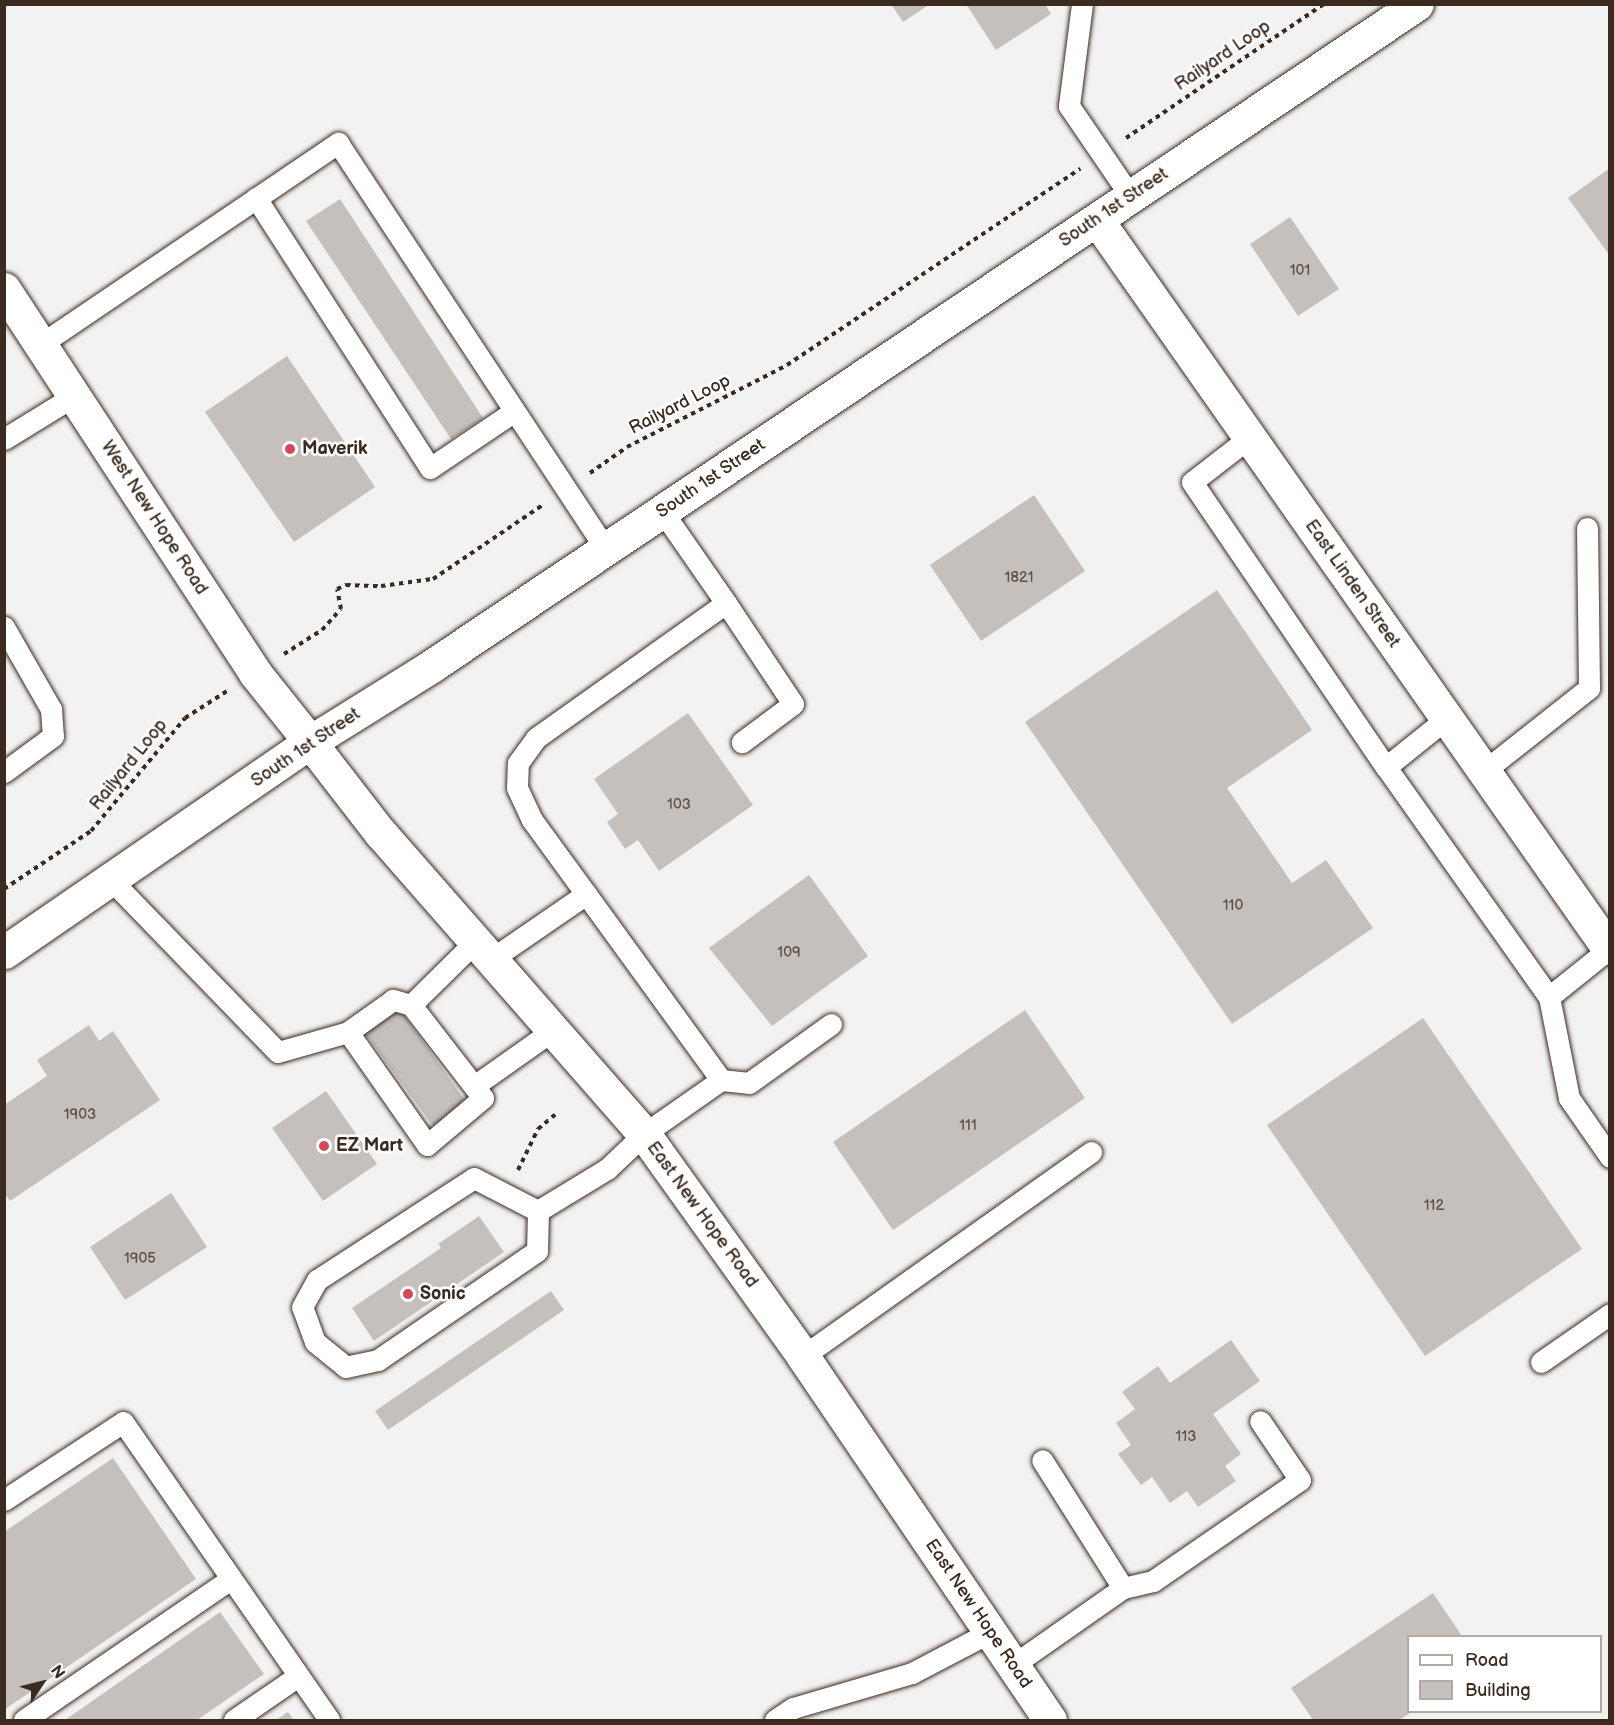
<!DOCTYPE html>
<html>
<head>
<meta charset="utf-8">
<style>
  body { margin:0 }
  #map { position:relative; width:1614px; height:1725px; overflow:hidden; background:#f3f2f2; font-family:"Balsamiq Sans",sans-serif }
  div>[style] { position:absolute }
  .building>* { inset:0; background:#c6c0bd }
  .path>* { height:4px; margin-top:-2px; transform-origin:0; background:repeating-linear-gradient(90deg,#3b2a1e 0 4.5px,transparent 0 9px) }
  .roads { filter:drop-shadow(0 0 2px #3b2a1e) drop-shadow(0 0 2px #3b2a1e) }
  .service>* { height:21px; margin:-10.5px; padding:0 10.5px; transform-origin:10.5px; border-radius:10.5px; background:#fff }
  .minor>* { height:33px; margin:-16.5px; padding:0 16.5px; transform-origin:16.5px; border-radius:16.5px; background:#fff }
  .tertiary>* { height:33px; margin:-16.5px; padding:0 16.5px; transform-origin:16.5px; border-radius:16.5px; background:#fff }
  .secondary>* { height:33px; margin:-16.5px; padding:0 16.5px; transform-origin:16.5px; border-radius:16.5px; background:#fff }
  .dots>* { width:16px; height:16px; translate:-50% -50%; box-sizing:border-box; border:3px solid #fff; border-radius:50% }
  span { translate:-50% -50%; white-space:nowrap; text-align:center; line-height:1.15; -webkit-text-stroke:5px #fff; paint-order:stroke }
  .number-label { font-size:15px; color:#5e5046 }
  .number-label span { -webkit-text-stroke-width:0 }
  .street-label { font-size:18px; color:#3b2a1e }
  .poi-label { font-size:18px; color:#3b2a1e; font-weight:700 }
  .left { translate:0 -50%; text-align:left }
  .frame { position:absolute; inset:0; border:6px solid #3b2a1e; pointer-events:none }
  .legend { position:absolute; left:1407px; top:1635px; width:195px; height:78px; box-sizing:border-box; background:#fff; border:2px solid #b1aaa5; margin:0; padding:8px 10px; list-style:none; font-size:18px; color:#3b2a1e }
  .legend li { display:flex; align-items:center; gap:12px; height:30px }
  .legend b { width:30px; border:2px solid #b1aaa5 }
  .north { position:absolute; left:12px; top:1653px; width:60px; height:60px; -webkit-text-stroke:4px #fff; paint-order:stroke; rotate:55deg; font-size:16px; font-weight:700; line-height:24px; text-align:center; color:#3b2a1e }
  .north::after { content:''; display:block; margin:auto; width:21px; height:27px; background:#3b2a1e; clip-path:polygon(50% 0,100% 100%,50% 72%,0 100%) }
</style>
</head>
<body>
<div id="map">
  <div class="building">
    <i style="clip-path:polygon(891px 4px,930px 4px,903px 22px)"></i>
    <i style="clip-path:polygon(966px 4px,1045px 4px,1051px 14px,996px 50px)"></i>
    <i style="clip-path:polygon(1610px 168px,1610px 256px,1568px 198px)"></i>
    <i style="clip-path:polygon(340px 199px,483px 418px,451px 439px,306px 221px)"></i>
    <i style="clip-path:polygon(1290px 217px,1339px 289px,1298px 316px,1250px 244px)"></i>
    <i style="clip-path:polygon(287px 356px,375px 487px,294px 542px,205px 412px)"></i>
    <i style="clip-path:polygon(1034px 495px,1085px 571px,981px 641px,930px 565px)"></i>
    <i style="clip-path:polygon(1217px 590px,1312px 730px,1227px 788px,1292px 883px,1326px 860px,1373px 928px,1232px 1024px,1025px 722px)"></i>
    <i style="clip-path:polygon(688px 713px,753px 805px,659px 871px,638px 840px,625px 849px,607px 822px,618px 814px,594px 779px)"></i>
    <i style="clip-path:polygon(809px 875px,868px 956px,772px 1026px,709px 948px)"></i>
    <i style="clip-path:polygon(399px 1008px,466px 1102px,433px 1126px,365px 1033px)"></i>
    <i style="clip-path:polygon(1025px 1010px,1085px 1098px,893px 1230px,833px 1142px)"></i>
    <i style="clip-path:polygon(1423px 1018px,1582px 1249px,1425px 1356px,1267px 1125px)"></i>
    <i style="clip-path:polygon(89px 1025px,99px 1041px,113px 1031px,160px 1100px,10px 1201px,4px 1193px,4px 1105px,47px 1076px,37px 1060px)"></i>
    <i style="clip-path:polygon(326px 1091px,377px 1164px,323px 1201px,272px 1128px)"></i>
    <i style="clip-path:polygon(171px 1193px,207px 1247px,125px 1300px,90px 1247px)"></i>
    <i style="clip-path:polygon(479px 1216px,504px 1252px,374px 1341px,352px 1308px,441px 1248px,438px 1244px)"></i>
    <i style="clip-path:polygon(551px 1291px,564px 1310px,388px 1430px,375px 1411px)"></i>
    <i style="clip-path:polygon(1231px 1340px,1260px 1381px,1213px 1414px,1241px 1454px,1225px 1466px,1236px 1481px,1198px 1507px,1187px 1491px,1170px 1503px,1152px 1477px,1141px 1485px,1118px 1454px,1131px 1445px,1116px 1423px,1135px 1409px,1122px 1392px,1158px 1366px,1170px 1383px)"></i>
    <i style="clip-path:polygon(113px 1458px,196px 1579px,4px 1710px,4px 1532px)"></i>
    <i style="clip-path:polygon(1433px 1593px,1462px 1636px,1408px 1636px,1408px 1712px,1412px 1712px,1399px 1720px,1313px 1720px,1291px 1688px)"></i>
    <i style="clip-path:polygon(220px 1612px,264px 1674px,197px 1720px,65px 1720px)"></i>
    <i style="clip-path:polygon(288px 1712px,294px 1720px,276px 1720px)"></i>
  </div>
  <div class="path">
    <i style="left:1126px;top:138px;width:239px;rotate:-34.1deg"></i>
    <i style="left:590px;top:473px;width:45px;rotate:-35.1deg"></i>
    <i style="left:627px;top:447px;width:180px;rotate:-27.1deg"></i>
    <i style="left:787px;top:365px;width:353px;rotate:-33.8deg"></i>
    <i style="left:284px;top:654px;width:45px;rotate:-32.3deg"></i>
    <i style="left:322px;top:630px;width:28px;rotate:-48deg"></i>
    <i style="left:341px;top:609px;width:20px;rotate:-101deg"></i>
    <i style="left:337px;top:589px;width:10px;rotate:-24deg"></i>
    <i style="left:346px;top:585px;width:35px;rotate:2deg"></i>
    <i style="left:381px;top:586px;width:52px;rotate:-7.7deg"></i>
    <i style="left:433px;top:579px;width:134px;rotate:-34deg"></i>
    <i style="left:4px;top:889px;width:105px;rotate:-33.7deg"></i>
    <i style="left:91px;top:831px;width:147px;rotate:-50.2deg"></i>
    <i style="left:185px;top:718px;width:50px;rotate:-32.7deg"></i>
    <i style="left:518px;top:1170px;width:46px;rotate:-64deg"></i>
    <i style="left:538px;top:1129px;width:26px;rotate:-40deg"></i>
  </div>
  <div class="roads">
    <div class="service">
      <i style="left:1082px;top:4px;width:103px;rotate:97.3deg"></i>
      <i style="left:1069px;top:106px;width:110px;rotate:55.7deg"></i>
      <i style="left:256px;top:198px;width:321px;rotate:57.2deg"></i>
      <i style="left:430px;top:468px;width:100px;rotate:-34deg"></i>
      <i style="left:41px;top:344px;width:359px;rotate:-34.1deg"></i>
      <i style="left:338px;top:143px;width:486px;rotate:56.6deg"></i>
      <i style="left:1250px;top:437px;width:73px;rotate:142.2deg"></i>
      <i style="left:1192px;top:482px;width:345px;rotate:55.8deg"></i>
      <i style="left:1386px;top:767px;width:282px;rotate:54.7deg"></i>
      <i style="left:1549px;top:997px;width:103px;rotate:78.8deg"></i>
      <i style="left:1569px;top:1098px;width:72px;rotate:55.2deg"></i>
      <i style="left:4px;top:439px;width:82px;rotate:-31.6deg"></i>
      <i style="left:726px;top:603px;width:121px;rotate:56.4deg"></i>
      <i style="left:793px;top:704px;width:64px;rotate:143.3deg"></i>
      <i style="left:4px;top:627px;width:95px;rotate:60.2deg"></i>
      <i style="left:51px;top:709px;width:27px;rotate:86deg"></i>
      <i style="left:53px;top:736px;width:61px;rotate:143.7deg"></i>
      <i style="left:1386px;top:767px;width:78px;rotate:-38.8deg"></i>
      <i style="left:1484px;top:771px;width:134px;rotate:-38.3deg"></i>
      <i style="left:1589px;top:688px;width:160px;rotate:-90.7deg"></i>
      <i style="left:112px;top:881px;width:238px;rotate:45.9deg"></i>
      <i style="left:278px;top:1052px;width:73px;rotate:-15.9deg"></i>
      <i style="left:348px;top:1032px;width:138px;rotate:55deg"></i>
      <i style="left:427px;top:1145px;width:73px;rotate:-40deg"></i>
      <i style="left:483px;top:1098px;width:118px;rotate:-127.7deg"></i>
      <i style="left:411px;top:1005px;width:19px;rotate:-164deg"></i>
      <i style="left:393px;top:1000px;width:55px;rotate:144.6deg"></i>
      <i style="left:586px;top:894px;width:92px;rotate:-126.1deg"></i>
      <i style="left:532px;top:820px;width:35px;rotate:-115deg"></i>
      <i style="left:517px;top:788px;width:25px;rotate:-88deg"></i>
      <i style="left:518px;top:763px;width:31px;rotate:-54deg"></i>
      <i style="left:536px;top:738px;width:233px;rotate:-35.4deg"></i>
      <i style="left:726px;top:603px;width:112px;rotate:-124.8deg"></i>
      <i style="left:493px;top:958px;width:113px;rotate:-34.5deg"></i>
      <i style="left:586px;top:894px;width:230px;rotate:54deg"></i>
      <i style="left:721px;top:1080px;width:94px;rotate:145deg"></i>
      <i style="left:644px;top:1134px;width:51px;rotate:136.6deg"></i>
      <i style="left:607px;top:1169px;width:81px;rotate:148.7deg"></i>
      <i style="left:1549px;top:997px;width:78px;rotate:-38.8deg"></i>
      <i style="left:411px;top:1005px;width:93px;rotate:-44.6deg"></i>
      <i style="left:721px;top:1080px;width:28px;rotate:6deg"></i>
      <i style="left:749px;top:1083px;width:101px;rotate:-35.7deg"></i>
      <i style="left:474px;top:1086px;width:97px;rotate:-35.3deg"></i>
      <i style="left:474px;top:1178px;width:72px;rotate:27.3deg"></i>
      <i style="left:538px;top:1211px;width:40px;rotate:91.4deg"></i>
      <i style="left:537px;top:1251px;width:193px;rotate:145.6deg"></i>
      <i style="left:378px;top:1360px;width:33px;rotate:168deg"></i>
      <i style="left:346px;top:1367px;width:40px;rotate:-141deg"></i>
      <i style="left:315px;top:1342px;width:37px;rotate:-110deg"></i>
      <i style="left:302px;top:1307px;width:31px;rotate:-61deg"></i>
      <i style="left:317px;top:1280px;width:187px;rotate:-33deg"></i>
      <i style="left:803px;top:1356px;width:353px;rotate:-35.3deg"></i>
      <i style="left:1541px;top:1362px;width:84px;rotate:-34.8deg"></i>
      <i style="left:4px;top:1500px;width:142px;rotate:-33.2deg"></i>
      <i style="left:123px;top:1422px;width:362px;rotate:55.3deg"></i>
      <i style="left:1123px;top:1588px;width:31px;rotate:-13deg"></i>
      <i style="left:1153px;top:1581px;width:178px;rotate:-34.5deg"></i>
      <i style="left:1300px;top:1480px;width:71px;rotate:-124.1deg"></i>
      <i style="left:1013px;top:1665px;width:134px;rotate:-35deg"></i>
      <i style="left:1123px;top:1588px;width:151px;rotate:-122.3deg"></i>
      <i style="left:24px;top:1720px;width:250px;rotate:-34.3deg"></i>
      <i style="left:234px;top:1720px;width:78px;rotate:-34.5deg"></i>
      <i style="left:775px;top:1720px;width:22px;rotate:-34deg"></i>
      <i style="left:793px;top:1708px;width:124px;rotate:-16.4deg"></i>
      <i style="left:912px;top:1673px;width:88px;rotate:-27.7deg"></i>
    </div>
    <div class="minor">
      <i style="left:1097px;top:220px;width:889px;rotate:54.93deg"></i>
    </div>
    <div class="tertiary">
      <i style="left:1050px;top:1720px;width:440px;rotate:-124.2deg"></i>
      <i style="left:803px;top:1356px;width:273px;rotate:-125.6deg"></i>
      <i style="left:644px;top:1134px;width:399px;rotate:-131.2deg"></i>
      <i style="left:381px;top:834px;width:116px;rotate:-127.7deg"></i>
      <i style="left:310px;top:742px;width:145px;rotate:-32deg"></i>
      <i style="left:433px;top:665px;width:1185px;rotate:-33.89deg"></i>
    </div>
    <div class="secondary">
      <i style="left:4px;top:289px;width:459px;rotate:56.8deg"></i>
      <i style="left:255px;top:673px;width:88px;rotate:51.4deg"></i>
      <i style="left:310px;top:742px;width:371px;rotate:145.5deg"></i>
    </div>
  </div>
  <div class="dots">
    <i style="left:290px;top:449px;background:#d1495b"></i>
    <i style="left:324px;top:1146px;background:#d1495b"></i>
    <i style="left:408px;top:1294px;background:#d1495b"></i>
  </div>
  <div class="number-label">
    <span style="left:1300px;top:271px">101</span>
    <span style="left:1019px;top:578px">1821</span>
    <span style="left:679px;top:805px">103</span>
    <span style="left:1233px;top:906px">110</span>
    <span style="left:789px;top:953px">109</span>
    <span style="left:80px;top:1115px">1903</span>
    <span style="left:968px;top:1126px">111</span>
    <span style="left:1434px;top:1206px">112</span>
    <span style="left:140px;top:1259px">1905</span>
    <span style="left:1186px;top:1437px">113</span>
  </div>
  <div class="street-label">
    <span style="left:1223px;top:56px;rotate:-34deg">Railyard Loop</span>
    <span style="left:1114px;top:208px;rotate:-34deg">South 1st Street</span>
    <span style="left:680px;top:405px;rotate:-27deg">Railyard Loop</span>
    <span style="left:711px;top:479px;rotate:-34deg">South 1st Street</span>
    <span style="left:154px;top:518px;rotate:57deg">West New Hope Road</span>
    <span style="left:1352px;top:584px;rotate:55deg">East Linden Street</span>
    <span style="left:306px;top:748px;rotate:-34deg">South 1st Street</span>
    <span style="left:129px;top:765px;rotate:-51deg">Railyard Loop</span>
    <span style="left:702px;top:1215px;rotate:54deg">East New Hope Road</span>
    <span style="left:978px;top:1614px;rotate:56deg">East New Hope Road</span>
  </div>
  <div class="poi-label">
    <span class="left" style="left:302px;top:449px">Maverik</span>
    <span class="left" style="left:336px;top:1146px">EZ Mart</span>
    <span class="left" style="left:420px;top:1294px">Sonic</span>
  </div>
  <div class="frame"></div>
  <ul class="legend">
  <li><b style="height:8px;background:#fff"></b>Road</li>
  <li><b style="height:16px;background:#c6c0bd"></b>Building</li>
  </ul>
  <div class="north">N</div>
</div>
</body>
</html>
